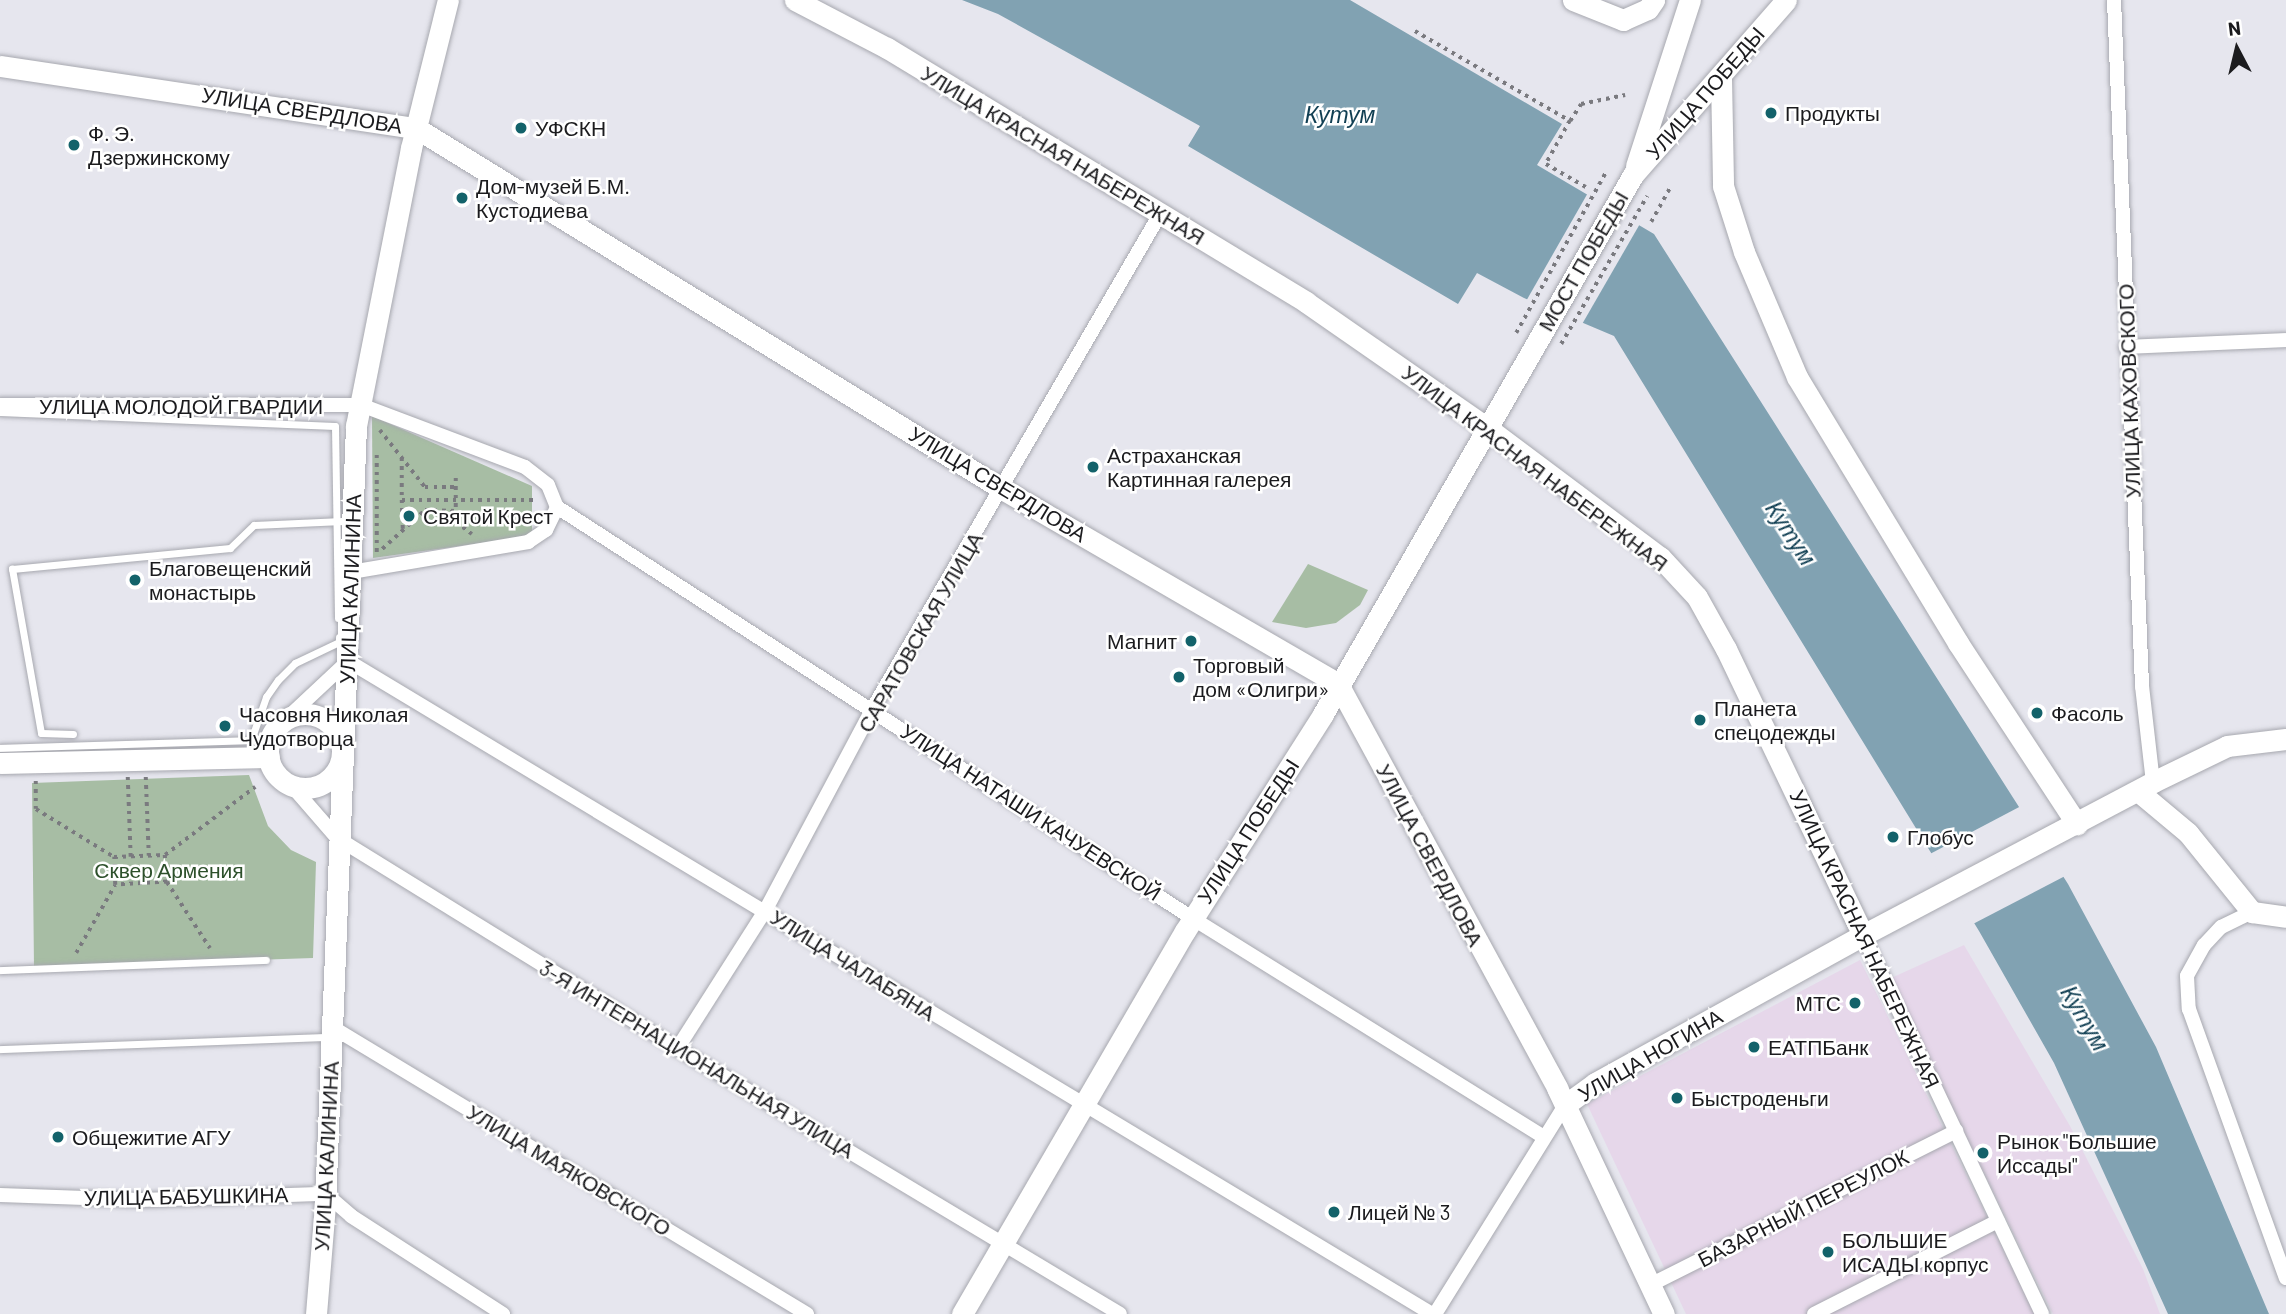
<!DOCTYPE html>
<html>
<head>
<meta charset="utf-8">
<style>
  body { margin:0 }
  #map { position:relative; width:2286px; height:1314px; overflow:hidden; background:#e6e6ee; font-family:Barlow,sans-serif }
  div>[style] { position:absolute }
  .commercial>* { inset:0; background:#e6d7ea }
  .green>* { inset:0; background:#a7bda4 }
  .water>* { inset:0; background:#81a2b2 }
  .pier>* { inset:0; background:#e6e6ee }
  .path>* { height:3.5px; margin-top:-1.75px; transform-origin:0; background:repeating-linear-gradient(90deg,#7a7a7f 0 3.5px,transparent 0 8.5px) }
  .roads { filter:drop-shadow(0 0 2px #a7a8af) drop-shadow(0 0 2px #a7a8af) }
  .lane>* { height:7px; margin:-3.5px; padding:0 3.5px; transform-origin:3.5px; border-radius:3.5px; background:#fff }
  .street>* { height:14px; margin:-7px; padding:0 7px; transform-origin:7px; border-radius:7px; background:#fff }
  .secondary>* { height:21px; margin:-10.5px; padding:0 10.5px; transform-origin:10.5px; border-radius:10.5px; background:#fff }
  .secondary>.ring { margin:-10.5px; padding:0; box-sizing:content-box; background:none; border:21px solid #fff; border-radius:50% }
  .dots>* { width:19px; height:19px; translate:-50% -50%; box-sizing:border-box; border:4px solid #fff; border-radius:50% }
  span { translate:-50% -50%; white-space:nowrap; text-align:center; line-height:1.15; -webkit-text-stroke:5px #fff; paint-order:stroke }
  .street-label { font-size:21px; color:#1b1b1e }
  .poi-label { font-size:21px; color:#1b1b1e }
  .left { translate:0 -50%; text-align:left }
  .right { translate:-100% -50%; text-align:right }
  .park-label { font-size:21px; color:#2d502b }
  .water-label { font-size:23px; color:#113f53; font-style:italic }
  .north { position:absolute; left:2202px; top:14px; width:70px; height:70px; -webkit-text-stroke:5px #fff; paint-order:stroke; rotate:353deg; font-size:19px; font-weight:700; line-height:28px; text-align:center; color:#1b1b1e }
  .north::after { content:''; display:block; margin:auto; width:24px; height:32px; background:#1b1b1e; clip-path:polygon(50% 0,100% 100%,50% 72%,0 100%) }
</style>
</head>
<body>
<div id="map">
  <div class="commercial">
    <i style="clip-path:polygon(1964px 945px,2070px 1126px,2143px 1269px,2160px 1314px,2053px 1314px,1889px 979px)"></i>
    <i style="clip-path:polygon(1860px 960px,2035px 1314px,1686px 1314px,1587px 1104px)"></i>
  </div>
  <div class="green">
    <i style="clip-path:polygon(372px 416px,532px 486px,532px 536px,373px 558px)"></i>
    <i style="clip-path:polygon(1308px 564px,1368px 590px,1360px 605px,1336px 623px,1306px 628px,1272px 622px)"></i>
    <i style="clip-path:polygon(249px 775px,268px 826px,291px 850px,316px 862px,313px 958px,34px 968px,32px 783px)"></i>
  </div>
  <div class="water">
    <i style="clip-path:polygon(962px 0,1350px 0,1562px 124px,1537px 165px,1654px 234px,2068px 884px,2156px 1047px,2269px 1314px,2168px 1314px,2054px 1063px,1979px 931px,1614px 336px,1524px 298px,1477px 273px,1458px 304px,1188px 146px,1200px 126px,998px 14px)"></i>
  </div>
  <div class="pier">
    <i style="clip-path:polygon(1589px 191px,1641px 222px,1581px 326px,1525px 303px)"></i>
    <i style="clip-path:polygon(2023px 805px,2067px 875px,1971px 925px,1928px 855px)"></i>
  </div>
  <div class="path">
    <i style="left:1415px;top:31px;width:179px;rotate:30.1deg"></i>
    <i style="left:1570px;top:121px;width:49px;rotate:119.2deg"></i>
    <i style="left:1546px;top:164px;width:46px;rotate:29.9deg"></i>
    <i style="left:1570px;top:121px;width:20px;rotate:-57deg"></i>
    <i style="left:1581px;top:104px;width:45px;rotate:-11.6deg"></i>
    <i style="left:1651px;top:222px;width:38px;rotate:-61deg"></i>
    <i style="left:1516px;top:333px;width:184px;rotate:-60.8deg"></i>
    <i style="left:1561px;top:344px;width:171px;rotate:-59.8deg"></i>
    <i style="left:380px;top:430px;width:73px;rotate:51.7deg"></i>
    <i style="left:425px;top:487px;width:31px"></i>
    <i style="left:377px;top:455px;width:98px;rotate:90deg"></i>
    <i style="left:402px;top:458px;width:42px;rotate:90deg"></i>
    <i style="left:402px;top:500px;width:134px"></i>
    <i style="left:456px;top:478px;width:44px;rotate:90deg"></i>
    <i style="left:456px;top:522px;width:20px;rotate:37deg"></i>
    <i style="left:402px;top:500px;width:29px;rotate:88deg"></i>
    <i style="left:382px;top:549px;width:58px;rotate:-42.2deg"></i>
    <i style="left:425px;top:510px;width:31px;rotate:2deg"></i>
    <i style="left:128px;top:777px;width:80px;rotate:87.9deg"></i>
    <i style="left:146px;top:777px;width:79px;rotate:87.8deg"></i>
    <i style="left:36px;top:781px;width:28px;rotate:90deg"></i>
    <i style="left:36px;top:809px;width:92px;rotate:31.6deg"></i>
    <i style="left:114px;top:857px;width:51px;rotate:-2.2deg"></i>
    <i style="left:165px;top:855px;width:27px;rotate:86deg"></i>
    <i style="left:167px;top:882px;width:52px;rotate:176.7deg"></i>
    <i style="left:115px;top:885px;width:28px;rotate:-92deg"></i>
    <i style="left:165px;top:855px;width:113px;rotate:-37.1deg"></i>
    <i style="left:167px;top:882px;width:79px;rotate:56.9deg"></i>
    <i style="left:76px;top:953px;width:78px;rotate:-60.2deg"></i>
  </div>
  <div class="roads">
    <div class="lane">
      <i style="left:0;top:412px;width:335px;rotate:2.4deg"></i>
      <i style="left:335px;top:426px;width:192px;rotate:89.1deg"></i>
      <i style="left:73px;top:734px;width:32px;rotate:-178deg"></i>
      <i style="left:41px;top:733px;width:167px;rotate:-100deg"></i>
      <i style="left:12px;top:569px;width:219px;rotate:-5.5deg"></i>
      <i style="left:230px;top:548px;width:33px;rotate:-44deg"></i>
      <i style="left:254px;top:525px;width:88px;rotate:-2.6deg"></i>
      <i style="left:0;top:748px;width:251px;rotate:-1.8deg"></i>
      <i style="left:251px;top:740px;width:46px;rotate:-70.8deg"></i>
      <i style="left:266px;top:697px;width:21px;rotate:-55deg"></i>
      <i style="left:278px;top:680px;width:24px;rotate:-45deg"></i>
      <i style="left:295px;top:663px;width:49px;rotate:-25.5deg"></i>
      <i style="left:339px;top:642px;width:5px;rotate:-90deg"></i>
      <i style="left:0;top:970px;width:266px;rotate:-2.2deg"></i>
      <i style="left:0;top:1049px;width:328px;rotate:-2.1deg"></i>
    </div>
    <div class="street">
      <i style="left:2114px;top:0;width:687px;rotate:87.66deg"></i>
      <i style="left:2142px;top:686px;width:97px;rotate:83.5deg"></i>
      <i style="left:2126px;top:347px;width:160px;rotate:-2.5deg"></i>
      <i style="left:0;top:405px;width:361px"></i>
      <i style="left:361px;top:405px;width:175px;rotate:20.7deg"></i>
      <i style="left:525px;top:467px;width:29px;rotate:38deg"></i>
      <i style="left:548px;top:485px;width:24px;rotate:68deg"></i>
      <i style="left:557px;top:507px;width:756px;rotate:32.91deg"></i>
      <i style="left:1192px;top:918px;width:412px;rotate:31.9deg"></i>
      <i style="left:351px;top:572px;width:180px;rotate:-9.6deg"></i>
      <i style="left:528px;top:542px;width:22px;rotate:-34deg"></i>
      <i style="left:546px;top:530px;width:25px;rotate:-64deg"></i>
      <i style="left:285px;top:720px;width:86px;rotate:-43.1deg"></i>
      <i style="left:348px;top:661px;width:1265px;rotate:31.06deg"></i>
      <i style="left:291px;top:785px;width:70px;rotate:49deg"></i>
      <i style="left:337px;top:838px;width:409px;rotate:31.7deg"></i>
      <i style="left:685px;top:1053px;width:507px;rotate:30.96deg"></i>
      <i style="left:2252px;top:912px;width:34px;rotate:154deg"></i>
      <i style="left:2221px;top:927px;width:25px;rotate:133deg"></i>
      <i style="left:2204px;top:945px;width:35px;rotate:119deg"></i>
      <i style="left:2187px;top:976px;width:33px;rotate:87deg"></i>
      <i style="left:2189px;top:1009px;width:286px;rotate:70.2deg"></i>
      <i style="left:1863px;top:935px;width:419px;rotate:64.7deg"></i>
      <i style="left:332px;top:1027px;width:555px;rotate:31.14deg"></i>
      <i style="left:677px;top:1049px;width:164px;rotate:-57.5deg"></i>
      <i style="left:765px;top:911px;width:230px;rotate:-62deg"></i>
      <i style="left:873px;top:708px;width:571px;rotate:-59.84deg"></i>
      <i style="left:0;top:1195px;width:141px;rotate:2deg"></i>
      <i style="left:141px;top:1200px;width:185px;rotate:-1.9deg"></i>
      <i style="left:326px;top:1194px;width:33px;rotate:41deg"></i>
      <i style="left:351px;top:1216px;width:181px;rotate:32.8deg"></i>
      <i style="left:1650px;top:1285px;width:343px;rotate:-26.7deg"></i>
      <i style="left:1435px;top:1314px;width:246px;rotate:-58.1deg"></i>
      <i style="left:1814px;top:1314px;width:206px;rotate:-26.8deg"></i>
    </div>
    <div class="secondary">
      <i style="left:795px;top:0;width:104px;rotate:27.6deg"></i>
      <i style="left:887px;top:48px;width:490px;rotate:31.2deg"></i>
      <i style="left:1306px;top:302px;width:224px;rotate:34.8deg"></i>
      <i style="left:1490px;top:430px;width:212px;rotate:36.8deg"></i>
      <i style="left:1660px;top:557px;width:54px;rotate:47.2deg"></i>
      <i style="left:1697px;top:597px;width:60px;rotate:60.9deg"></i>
      <i style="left:1726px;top:649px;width:317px;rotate:64.4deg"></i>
      <i style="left:1573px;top:0;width:54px;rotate:21.8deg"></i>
      <i style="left:1623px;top:20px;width:27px;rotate:-24deg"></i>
      <i style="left:1648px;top:9px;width:11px;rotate:-56deg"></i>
      <i style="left:0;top:66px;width:421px;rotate:8.5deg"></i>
      <i style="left:416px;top:128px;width:690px;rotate:31.62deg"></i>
      <i style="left:1004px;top:490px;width:386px;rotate:30.1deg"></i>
      <i style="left:1338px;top:684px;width:460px;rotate:61.5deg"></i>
      <i style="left:1557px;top:1088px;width:250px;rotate:64.7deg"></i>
      <i style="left:1721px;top:78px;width:108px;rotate:88.9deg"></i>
      <i style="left:1723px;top:186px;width:69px;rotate:72.3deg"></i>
      <i style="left:1744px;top:252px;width:136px;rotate:67deg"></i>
      <i style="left:1797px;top:377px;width:311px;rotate:58.8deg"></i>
      <i style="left:1958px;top:643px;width:217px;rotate:56.7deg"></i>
      <i style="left:1636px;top:166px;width:175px;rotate:-72deg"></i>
      <i class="ring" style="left:268px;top:714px;width:53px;height:53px"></i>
      <i style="left:0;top:763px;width:269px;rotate:-1.3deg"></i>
      <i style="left:2139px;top:792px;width:64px;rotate:39.9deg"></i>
      <i style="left:2188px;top:833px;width:102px;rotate:51deg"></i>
      <i style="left:2252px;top:912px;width:34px;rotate:8deg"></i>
      <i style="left:1565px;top:1105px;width:37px;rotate:-36deg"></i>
      <i style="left:1595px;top:1083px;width:306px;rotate:-28.9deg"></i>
      <i style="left:1863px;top:935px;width:328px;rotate:-27.8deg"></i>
      <i style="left:2153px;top:782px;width:82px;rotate:-25.9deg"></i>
      <i style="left:2227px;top:746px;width:59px;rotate:-6.8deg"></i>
      <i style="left:316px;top:1314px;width:109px;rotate:-85.3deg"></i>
      <i style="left:325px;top:1205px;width:780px;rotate:-87.72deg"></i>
      <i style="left:356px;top:426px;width:283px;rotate:-78.8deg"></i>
      <i style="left:411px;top:148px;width:153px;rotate:-76deg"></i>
      <i style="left:962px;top:1314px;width:443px;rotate:-59.8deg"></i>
      <i style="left:1185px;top:931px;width:257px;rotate:-57.5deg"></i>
      <i style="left:1323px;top:714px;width:622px;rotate:-60.1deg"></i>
      <i style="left:1633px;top:175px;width:232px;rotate:-48.8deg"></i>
    </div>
  </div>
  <div class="dots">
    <i style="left:1771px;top:113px;background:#13626a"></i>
    <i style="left:521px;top:128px;background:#13626a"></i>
    <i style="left:74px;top:145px;background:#13626a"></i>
    <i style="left:462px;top:198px;background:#13626a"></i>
    <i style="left:1093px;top:467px;background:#13626a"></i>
    <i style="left:409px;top:516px;background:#13626a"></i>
    <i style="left:135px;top:580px;background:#13626a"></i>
    <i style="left:1191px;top:641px;background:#13626a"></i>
    <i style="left:1179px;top:677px;background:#13626a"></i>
    <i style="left:2037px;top:713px;background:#13626a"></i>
    <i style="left:1700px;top:720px;background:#13626a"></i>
    <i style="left:225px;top:726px;background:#13626a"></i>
    <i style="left:1893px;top:837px;background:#13626a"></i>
    <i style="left:1855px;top:1003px;background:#13626a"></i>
    <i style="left:1754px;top:1047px;background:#13626a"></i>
    <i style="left:1677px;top:1098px;background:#13626a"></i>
    <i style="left:58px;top:1137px;background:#13626a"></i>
    <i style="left:1983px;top:1153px;background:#13626a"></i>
    <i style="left:1334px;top:1212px;background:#13626a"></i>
    <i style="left:1828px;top:1252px;background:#13626a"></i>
  </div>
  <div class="street-label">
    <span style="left:1705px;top:93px;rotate:-49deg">УЛИЦА ПОБЕДЫ</span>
    <span style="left:302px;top:110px;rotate:9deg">УЛИЦА СВЕРДЛОВА</span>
    <span style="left:1063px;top:155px;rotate:31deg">УЛИЦА КРАСНАЯ НАБЕРЕЖНАЯ</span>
    <span style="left:1583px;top:261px;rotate:-60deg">МОСТ ПОБЕДЫ</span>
    <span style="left:2129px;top:391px;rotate:-92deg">УЛИЦА КАХОВСКОГО</span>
    <span style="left:181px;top:406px">УЛИЦА МОЛОДОЙ ГВАРДИИ</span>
    <span style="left:1535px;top:468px;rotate:37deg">УЛИЦА КРАСНАЯ НАБЕРЕЖНАЯ</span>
    <span style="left:998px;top:484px;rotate:31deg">УЛИЦА СВЕРДЛОВА</span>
    <span style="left:350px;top:589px;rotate:-88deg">УЛИЦА КАЛИНИНА</span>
    <span style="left:920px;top:632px;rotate:-60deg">САРАТОВСКАЯ УЛИЦА</span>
    <span style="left:1031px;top:812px;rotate:33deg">УЛИЦА НАТАШИ КАЧУЕВСКОЙ</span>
    <span style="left:1248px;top:831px;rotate:-57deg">УЛИЦА ПОБЕДЫ</span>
    <span style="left:1430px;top:855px;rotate:62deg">УЛИЦА СВЕРДЛОВА</span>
    <span style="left:1865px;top:939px;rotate:65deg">УЛИЦА КРАСНАЯ НАБЕРЕЖНАЯ</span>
    <span style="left:853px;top:965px;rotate:32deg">УЛИЦА ЧАЛАБЯНА</span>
    <span style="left:1650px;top:1055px;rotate:-30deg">УЛИЦА НОГИНА</span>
    <span style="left:697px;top:1059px;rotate:31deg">3-Я ИНТЕРНАЦИОНАЛЬНАЯ УЛИЦА</span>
    <span style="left:326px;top:1156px;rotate:-87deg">УЛИЦА КАЛИНИНА</span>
    <span style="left:569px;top:1170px;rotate:31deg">УЛИЦА МАЯКОВСКОГО</span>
    <span style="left:186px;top:1196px;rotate:-1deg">УЛИЦА БАБУШКИНА</span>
    <span style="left:1803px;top:1208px;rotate:-27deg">БАЗАРНЫЙ ПЕРЕУЛОК</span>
  </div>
  <div class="poi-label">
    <span class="left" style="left:1785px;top:113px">Продукты</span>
    <span class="left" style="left:535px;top:128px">УФСКН</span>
    <span class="left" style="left:88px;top:145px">Ф. Э.<br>Дзержинскому</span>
    <span class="left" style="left:476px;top:198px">Дом-музей Б.М.<br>Кустодиева</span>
    <span class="left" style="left:1107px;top:467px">Астраханская<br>Картинная галерея</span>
    <span class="left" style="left:423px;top:516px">Святой Крест</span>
    <span class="left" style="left:149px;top:580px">Благовещенский<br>монастырь</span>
    <span class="right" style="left:1177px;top:641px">Магнит</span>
    <span class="left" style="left:1193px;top:677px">Торговый<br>дом «Олигри»</span>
    <span class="left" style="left:1714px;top:720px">Планета<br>спецодежды</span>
    <span class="left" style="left:2051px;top:713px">Фасоль</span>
    <span class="left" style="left:239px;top:726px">Часовня Николая<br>Чудотворца</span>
    <span class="left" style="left:1907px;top:837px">Глобус</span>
    <span class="right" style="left:1841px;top:1003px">МТС</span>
    <span class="left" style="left:1768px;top:1047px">ЕАТПБанк</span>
    <span class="left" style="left:1691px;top:1098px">Быстроденьги</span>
    <span class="left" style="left:72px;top:1137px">Общежитие АГУ</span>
    <span class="left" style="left:1997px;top:1153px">Рынок "Большие<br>Иссады"</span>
    <span class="left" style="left:1348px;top:1212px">Лицей № 3</span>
    <span class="left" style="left:1842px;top:1252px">БОЛЬШИЕ<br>ИСАДЫ корпус</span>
  </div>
  <div class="park-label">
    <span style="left:169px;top:870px">Сквер Армения</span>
  </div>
  <div class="water-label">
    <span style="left:1340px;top:114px">Кутум</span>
    <span style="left:1791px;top:533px;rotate:57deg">Кутум</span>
    <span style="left:2085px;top:1018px;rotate:60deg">Кутум</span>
  </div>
  <div class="north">N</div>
</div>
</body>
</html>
